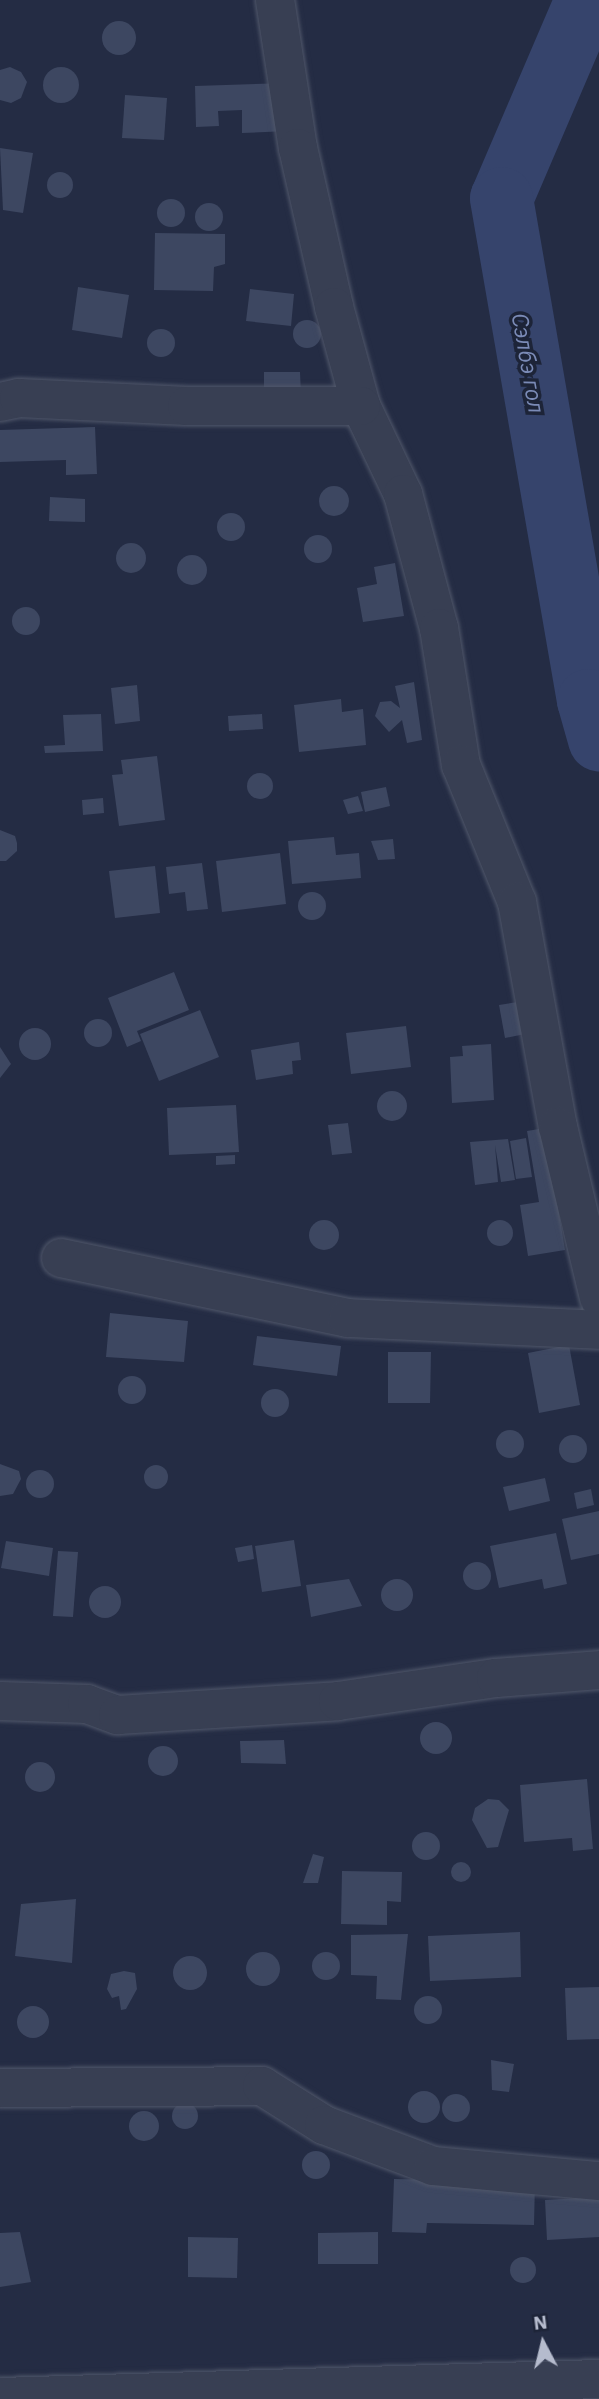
<!DOCTYPE html>
<html>
<head>
<meta charset="utf-8">
<style>
  body { margin:0 }
  #map { position:relative; width:599px; height:2399px; overflow:hidden; background:#242c44; font-family:"IBM Plex Sans",sans-serif }
  div>[style] { position:absolute }
  .river>* { height:63px; margin:-31.5px; padding:0 31.5px; transform-origin:31.5px; border-radius:31.5px; background:#36446c }
  .building>* { inset:0; background:#3d4761 }
  .round { border-radius:50% }
  .roads { filter:drop-shadow(0 0 2px #50576a) drop-shadow(0 0 2px #50576a) }
  .minor>* { height:38px; margin:-19px; padding:0 19px; transform-origin:19px; border-radius:19px; background:#383f53 }
  span { translate:-50% -50%; white-space:nowrap; text-align:center; line-height:1.15; -webkit-text-stroke:7px #1d2438; paint-order:stroke }
  .water-label { font-size:23px; color:#7b8bb7; font-style:italic }
  .north { position:absolute; left:508px; top:2308px; width:70px; height:70px; -webkit-text-stroke:5px #1d2438; paint-order:stroke; rotate:353deg; font-size:19px; font-weight:700; line-height:28px; text-align:center; color:#b5bbcd }
  .north::after { content:''; display:block; margin:auto; width:24px; height:32px; background:#b5bbcd; clip-path:polygon(50% 0,100% 100%,50% 72%,0 100%) }
</style>
</head>
<body>
<div id="map">
  <div class="river">
    <i style="left:586px;top:0;width:215px;rotate:113.2deg"></i>
    <i style="left:501px;top:198px;width:509px;rotate:80.17deg"></i>
    <i style="left:588px;top:700px;width:41px;rotate:74.2deg"></i>
  </div>
  <div class="building">
    <i class="round" style="left:102px;top:21px;width:34px;height:34px"></i>
    <i style="clip-path:polygon(10px 67px,21px 72px,27px 82px,21px 98px,11px 103px,0 100px,0 70px)"></i>
    <i class="round" style="left:43px;top:67px;width:36px;height:36px"></i>
    <i style="clip-path:polygon(286px 83px,288px 131px,242px 133px,242px 110px,218px 111px,219px 126px,196px 127px,195px 86px)"></i>
    <i style="clip-path:polygon(125px 95px,167px 98px,164px 140px,122px 138px)"></i>
    <i style="clip-path:polygon(0 148px,33px 153px,23px 213px,3px 210px)"></i>
    <i class="round" style="left:47px;top:172px;width:26px;height:26px"></i>
    <i class="round" style="left:157px;top:199px;width:28px;height:28px"></i>
    <i class="round" style="left:195px;top:203px;width:28px;height:28px"></i>
    <i style="clip-path:polygon(155px 233px,225px 234px,225px 264px,214px 267px,213px 291px,154px 290px)"></i>
    <i style="clip-path:polygon(78px 287px,129px 295px,122px 338px,72px 330px)"></i>
    <i style="clip-path:polygon(250px 289px,294px 294px,291px 326px,246px 321px)"></i>
    <i class="round" style="left:293px;top:320px;width:28px;height:28px"></i>
    <i class="round" style="left:147px;top:329px;width:28px;height:28px"></i>
    <i style="clip-path:polygon(264px 372px,300px 372px,301px 395px,264px 396px)"></i>
    <i style="clip-path:polygon(95px 427px,97px 474px,66px 475px,66px 460px,0 462px,0 430px)"></i>
    <i class="round" style="left:319px;top:486px;width:30px;height:30px"></i>
    <i style="clip-path:polygon(50px 497px,85px 499px,85px 522px,49px 521px)"></i>
    <i class="round" style="left:217px;top:513px;width:28px;height:28px"></i>
    <i class="round" style="left:304px;top:535px;width:28px;height:28px"></i>
    <i class="round" style="left:116px;top:543px;width:30px;height:30px"></i>
    <i class="round" style="left:177px;top:555px;width:30px;height:30px"></i>
    <i style="clip-path:polygon(395px 563px,404px 616px,363px 622px,357px 588px,377px 584px,374px 567px)"></i>
    <i class="round" style="left:12px;top:607px;width:28px;height:28px"></i>
    <i style="clip-path:polygon(414px 682px,422px 740px,407px 743px,402px 720px,389px 732px,375px 716px,380px 702px,391px 701px,400px 708px,395px 686px)"></i>
    <i style="clip-path:polygon(137px 685px,140px 721px,115px 724px,111px 688px)"></i>
    <i style="clip-path:polygon(341px 699px,342px 712px,363px 709px,366px 745px,299px 752px,294px 705px)"></i>
    <i style="clip-path:polygon(101px 714px,103px 751px,45px 753px,44px 746px,65px 745px,63px 715px)"></i>
    <i style="clip-path:polygon(262px 714px,263px 729px,229px 731px,228px 716px)"></i>
    <i style="clip-path:polygon(157px 756px,165px 820px,119px 826px,112px 775px,123px 774px,121px 760px)"></i>
    <i class="round" style="left:247px;top:773px;width:26px;height:26px"></i>
    <i style="clip-path:polygon(386px 787px,390px 806px,365px 812px,361px 792px)"></i>
    <i style="clip-path:polygon(358px 796px,363px 811px,348px 814px,343px 800px)"></i>
    <i style="clip-path:polygon(103px 798px,104px 813px,83px 815px,82px 800px)"></i>
    <i style="clip-path:polygon(0 830px,15px 836px,17px 843px,17px 851px,6px 861px,0 861px)"></i>
    <i style="clip-path:polygon(334px 837px,336px 855px,359px 853px,361px 878px,292px 884px,288px 841px)"></i>
    <i style="clip-path:polygon(393px 839px,395px 859px,378px 860px,371px 841px)"></i>
    <i style="clip-path:polygon(280px 853px,286px 904px,222px 912px,216px 861px)"></i>
    <i style="clip-path:polygon(202px 863px,208px 909px,187px 911px,185px 892px,169px 894px,166px 867px)"></i>
    <i style="clip-path:polygon(155px 866px,160px 913px,115px 918px,109px 871px)"></i>
    <i class="round" style="left:298px;top:892px;width:28px;height:28px"></i>
    <i style="clip-path:polygon(174px 972px,189px 1010px,137px 1031px,141px 1041px,127px 1047px,108px 998px)"></i>
    <i style="clip-path:polygon(524px 1001px,530px 1033px,505px 1038px,499px 1005px)"></i>
    <i style="clip-path:polygon(200px 1010px,219px 1057px,159px 1081px,140px 1034px)"></i>
    <i class="round" style="left:84px;top:1019px;width:28px;height:28px"></i>
    <i style="clip-path:polygon(406px 1026px,411px 1067px,351px 1074px,346px 1033px)"></i>
    <i class="round" style="left:19px;top:1028px;width:32px;height:32px"></i>
    <i style="clip-path:polygon(299px 1042px,301px 1060px,292px 1061px,293px 1074px,256px 1080px,251px 1050px)"></i>
    <i style="clip-path:polygon(491px 1044px,494px 1100px,452px 1103px,450px 1057px,463px 1056px,462px 1046px)"></i>
    <i style="clip-path:polygon(0 1047px,11px 1064px,0 1078px)"></i>
    <i class="round" style="left:377px;top:1091px;width:30px;height:30px"></i>
    <i style="clip-path:polygon(236px 1105px,239px 1152px,169px 1155px,167px 1108px)"></i>
    <i style="clip-path:polygon(348px 1123px,352px 1153px,332px 1155px,328px 1125px)"></i>
    <i style="clip-path:polygon(545px 1128px,565px 1250px,528px 1256px,520px 1205px,539px 1202px,527px 1131px)"></i>
    <i style="clip-path:polygon(526px 1138px,532px 1177px,516px 1179px,510px 1141px)"></i>
    <i style="clip-path:polygon(508px 1139px,515px 1180px,501px 1182px,495px 1145px,498px 1182px,475px 1185px,470px 1142px)"></i>
    <i style="clip-path:polygon(235px 1155px,235px 1164px,216px 1165px,216px 1156px)"></i>
    <i class="round" style="left:487px;top:1220px;width:26px;height:26px"></i>
    <i class="round" style="left:309px;top:1220px;width:30px;height:30px"></i>
    <i style="clip-path:polygon(110px 1313px,188px 1321px,184px 1362px,106px 1357px)"></i>
    <i style="clip-path:polygon(257px 1336px,341px 1346px,337px 1376px,253px 1365px)"></i>
    <i style="clip-path:polygon(569px 1345px,580px 1405px,539px 1413px,528px 1353px)"></i>
    <i style="clip-path:polygon(388px 1352px,431px 1352px,430px 1403px,388px 1403px)"></i>
    <i class="round" style="left:118px;top:1376px;width:28px;height:28px"></i>
    <i class="round" style="left:261px;top:1389px;width:28px;height:28px"></i>
    <i class="round" style="left:496px;top:1430px;width:28px;height:28px"></i>
    <i class="round" style="left:559px;top:1435px;width:28px;height:28px"></i>
    <i style="clip-path:polygon(0 1464px,19px 1471px,21px 1479px,13px 1494px,0 1496px)"></i>
    <i class="round" style="left:144px;top:1465px;width:24px;height:24px"></i>
    <i class="round" style="left:26px;top:1470px;width:28px;height:28px"></i>
    <i style="clip-path:polygon(545px 1478px,550px 1501px,509px 1511px,503px 1487px)"></i>
    <i style="clip-path:polygon(591px 1489px,594px 1505px,577px 1509px,574px 1493px)"></i>
    <i style="clip-path:polygon(599px 1511px,599px 1554px,571px 1560px,562px 1519px)"></i>
    <i style="clip-path:polygon(556px 1533px,567px 1584px,544px 1589px,542px 1579px,499px 1588px,490px 1546px)"></i>
    <i style="clip-path:polygon(294px 1540px,301px 1586px,262px 1592px,255px 1546px)"></i>
    <i style="clip-path:polygon(6px 1541px,53px 1548px,49px 1576px,1px 1568px)"></i>
    <i style="clip-path:polygon(252px 1545px,254px 1559px,238px 1562px,235px 1548px)"></i>
    <i style="clip-path:polygon(58px 1551px,78px 1552px,73px 1617px,53px 1616px)"></i>
    <i class="round" style="left:463px;top:1562px;width:28px;height:28px"></i>
    <i style="clip-path:polygon(349px 1579px,362px 1606px,311px 1617px,306px 1585px)"></i>
    <i class="round" style="left:381px;top:1579px;width:32px;height:32px"></i>
    <i class="round" style="left:89px;top:1586px;width:32px;height:32px"></i>
    <i class="round" style="left:420px;top:1722px;width:32px;height:32px"></i>
    <i style="clip-path:polygon(284px 1740px,286px 1764px,241px 1763px,240px 1741px)"></i>
    <i class="round" style="left:148px;top:1746px;width:30px;height:30px"></i>
    <i class="round" style="left:25px;top:1762px;width:30px;height:30px"></i>
    <i style="clip-path:polygon(587px 1779px,593px 1849px,573px 1851px,572px 1838px,524px 1842px,520px 1785px)"></i>
    <i style="clip-path:polygon(488px 1799px,499px 1800px,509px 1810px,498px 1847px,487px 1848px,472px 1820px,475px 1808px)"></i>
    <i class="round" style="left:412px;top:1832px;width:28px;height:28px"></i>
    <i style="clip-path:polygon(313px 1854px,324px 1857px,318px 1883px,303px 1883px)"></i>
    <i class="round" style="left:451px;top:1862px;width:20px;height:20px"></i>
    <i style="clip-path:polygon(342px 1871px,402px 1872px,401px 1902px,387px 1901px,387px 1925px,341px 1924px)"></i>
    <i style="clip-path:polygon(76px 1899px,72px 1963px,15px 1956px,21px 1904px)"></i>
    <i style="clip-path:polygon(520px 1932px,521px 1977px,430px 1981px,428px 1936px)"></i>
    <i style="clip-path:polygon(408px 1934px,401px 2000px,376px 1999px,377px 1976px,351px 1975px,351px 1935px)"></i>
    <i class="round" style="left:312px;top:1952px;width:28px;height:28px"></i>
    <i class="round" style="left:246px;top:1952px;width:34px;height:34px"></i>
    <i class="round" style="left:173px;top:1956px;width:34px;height:34px"></i>
    <i style="clip-path:polygon(124px 1971px,135px 1973px,137px 1989px,126px 2009px,121px 2010px,119px 1996px,112px 1998px,107px 1989px,111px 1974px)"></i>
    <i style="clip-path:polygon(599px 1987px,599px 2039px,567px 2040px,565px 1988px)"></i>
    <i class="round" style="left:414px;top:1996px;width:28px;height:28px"></i>
    <i class="round" style="left:17px;top:2006px;width:32px;height:32px"></i>
    <i style="clip-path:polygon(491px 2060px,514px 2064px,509px 2092px,492px 2090px)"></i>
    <i class="round" style="left:408px;top:2091px;width:32px;height:32px"></i>
    <i class="round" style="left:442px;top:2094px;width:28px;height:28px"></i>
    <i class="round" style="left:172px;top:2103px;width:26px;height:26px"></i>
    <i class="round" style="left:129px;top:2111px;width:30px;height:30px"></i>
    <i class="round" style="left:302px;top:2151px;width:28px;height:28px"></i>
    <i style="clip-path:polygon(394px 2179px,535px 2182px,534px 2225px,427px 2223px,426px 2233px,392px 2232px)"></i>
    <i style="clip-path:polygon(599px 2197px,599px 2237px,547px 2240px,545px 2200px)"></i>
    <i style="clip-path:polygon(20px 2232px,31px 2282px,0 2287px,0 2233px)"></i>
    <i style="clip-path:polygon(378px 2232px,378px 2264px,318px 2264px,318px 2233px)"></i>
    <i style="clip-path:polygon(188px 2237px,238px 2238px,237px 2278px,188px 2277px)"></i>
    <i class="round" style="left:510px;top:2257px;width:26px;height:26px"></i>
  </div>
  <div class="roads">
    <div class="minor">
      <i style="left:275px;top:0;width:150px;rotate:81.2deg"></i>
      <i style="left:298px;top:148px;width:163px;rotate:77.2deg"></i>
      <i style="left:334px;top:307px;width:103px;rotate:74.7deg"></i>
      <i style="left:361px;top:406px;width:98px;rotate:64.5deg"></i>
      <i style="left:403px;top:494px;width:139px;rotate:75deg"></i>
      <i style="left:439px;top:628px;width:139px;rotate:80.9deg"></i>
      <i style="left:461px;top:765px;width:148px;rotate:67.8deg"></i>
      <i style="left:517px;top:902px;width:229px;rotate:79.7deg"></i>
      <i style="left:558px;top:1127px;width:176px;rotate:76.5deg"></i>
      <i style="left:0;top:402px;width:19px;rotate:-12deg"></i>
      <i style="left:19px;top:398px;width:168px;rotate:2.7deg"></i>
      <i style="left:187px;top:406px;width:174px"></i>
      <i style="left:61px;top:1258px;width:293px;rotate:11.8deg"></i>
      <i style="left:348px;top:1318px;width:251px;rotate:2.7deg"></i>
      <i style="left:0;top:1701px;width:87px;rotate:2deg"></i>
      <i style="left:87px;top:1704px;width:33px;rotate:20deg"></i>
      <i style="left:118px;top:1715px;width:220px;rotate:-3.6deg"></i>
      <i style="left:338px;top:1701px;width:160px;rotate:-8.3deg"></i>
      <i style="left:496px;top:1678px;width:103px;rotate:-4.4deg"></i>
      <i style="left:0;top:2088px;width:262px;rotate:-0.4deg"></i>
      <i style="left:262px;top:2086px;width:73px;rotate:32.2deg"></i>
      <i style="left:324px;top:2125px;width:116px;rotate:20.6deg"></i>
      <i style="left:433px;top:2166px;width:167px;rotate:5.2deg"></i>
      <i style="left:0;top:2397px;width:599px;rotate:-1.72deg"></i>
    </div>
  </div>
  <div class="water-label">
    <span style="left:529px;top:363px;rotate:80deg">Сэлбэ гол</span>
  </div>
  <div class="north">N</div>
</div>
</body>
</html>
